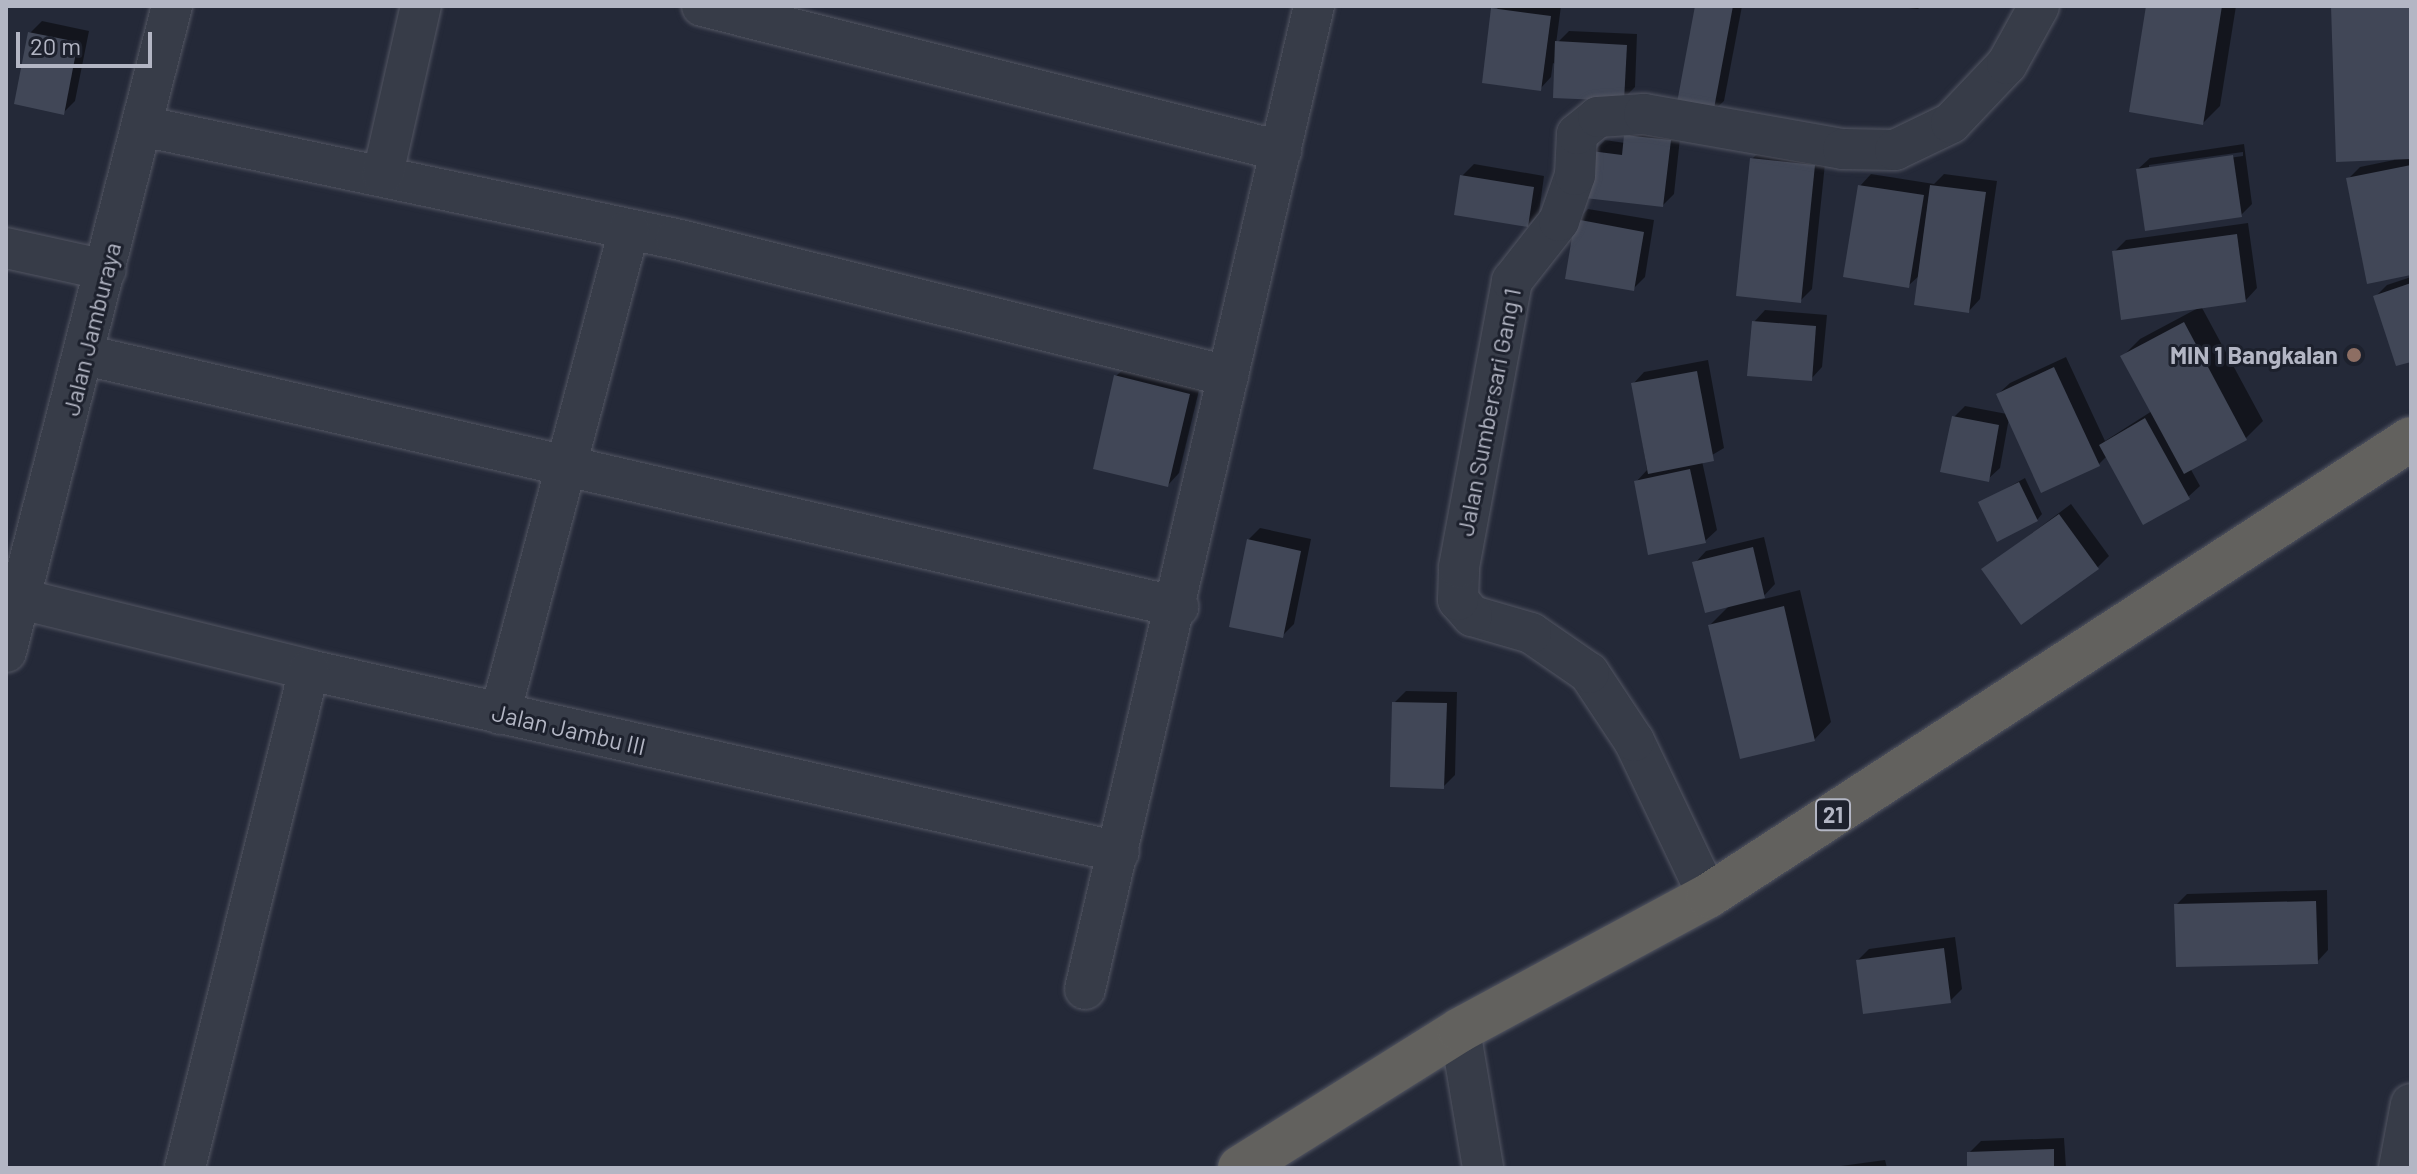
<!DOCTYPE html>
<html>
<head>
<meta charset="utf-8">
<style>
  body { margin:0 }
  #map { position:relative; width:2417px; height:1174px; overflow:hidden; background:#242938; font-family:Barlow,sans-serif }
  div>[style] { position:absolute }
  .shadow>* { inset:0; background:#0007 }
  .building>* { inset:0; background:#414757 }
  .roads { filter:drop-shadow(0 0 2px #535663) drop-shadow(0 0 2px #535663) }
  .minor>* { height:40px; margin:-20px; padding:0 20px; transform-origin:20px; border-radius:20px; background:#373c48 }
  .trunk>* { height:44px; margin:-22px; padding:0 22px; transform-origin:22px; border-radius:22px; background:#62615e }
  .dots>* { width:22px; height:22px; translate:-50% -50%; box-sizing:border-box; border:4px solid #1d212d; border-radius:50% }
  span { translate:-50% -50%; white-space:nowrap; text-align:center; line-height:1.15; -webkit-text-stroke:6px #1d212d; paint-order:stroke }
  .shield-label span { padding:2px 6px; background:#1d212d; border:2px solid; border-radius:6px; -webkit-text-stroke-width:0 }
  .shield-label { font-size:22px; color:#b3b6c4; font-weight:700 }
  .street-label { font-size:24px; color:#b3b6c4 }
  .poi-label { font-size:24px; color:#b3b6c4; font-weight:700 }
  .right { translate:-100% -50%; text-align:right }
  .frame { position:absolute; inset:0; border:8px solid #b3b6c4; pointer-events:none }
  .scale { position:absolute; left:16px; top:32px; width:136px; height:36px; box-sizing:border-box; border:4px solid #b3b6c4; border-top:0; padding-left:10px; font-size:24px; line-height:28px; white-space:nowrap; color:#b3b6c4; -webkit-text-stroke:6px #1d212d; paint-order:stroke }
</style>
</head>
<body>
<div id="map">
  <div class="shadow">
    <i style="clip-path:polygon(1496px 6px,1561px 6px,1556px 44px,1569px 31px,1637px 34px,1635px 87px,1623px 99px,1553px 63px,1551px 77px,1540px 89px)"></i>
    <i style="clip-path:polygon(1697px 6px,1742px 6px,1724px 101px,1712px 112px)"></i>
    <i style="clip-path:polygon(1889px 6px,1921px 6px,1918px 9px)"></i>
    <i style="clip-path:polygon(2148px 6px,2236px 6px,2220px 106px,2203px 123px)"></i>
    <i style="clip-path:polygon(2333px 6px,2411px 6px,2411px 273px,2348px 179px,2360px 167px,2394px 160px)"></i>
    <i style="clip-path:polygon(42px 21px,89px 31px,75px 101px,64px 112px,30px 33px)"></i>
    <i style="clip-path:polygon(1638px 124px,1681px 129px,1674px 194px,1663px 205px,1593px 152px,1605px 140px,1625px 143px)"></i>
    <i style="clip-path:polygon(evenodd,2244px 144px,2252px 204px,2241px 215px,2138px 169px,2150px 158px,2244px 144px,2243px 152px,2243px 156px,2149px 169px,2149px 165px,2243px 152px)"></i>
    <i style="clip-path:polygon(1764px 147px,1826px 154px,1812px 289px,1800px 301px,1752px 159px)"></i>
    <i style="clip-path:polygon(1474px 164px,1544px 176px,1539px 213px,1528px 225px,1462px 176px)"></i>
    <i style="clip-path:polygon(1871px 174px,1934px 184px,1944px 174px,1997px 181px,1980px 299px,1969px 311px,1921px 274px,1908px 286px,1860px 186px)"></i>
    <i style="clip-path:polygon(1588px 209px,1654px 220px,1645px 277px,1633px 289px,1577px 220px)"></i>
    <i style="clip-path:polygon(2248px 223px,2257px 288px,2246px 300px,2201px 306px,2263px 421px,2246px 438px,2190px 468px,2200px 486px,2188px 497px,2107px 456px,2099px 464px,2009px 418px,2000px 468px,1988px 479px,1954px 417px,1965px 406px,2007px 414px,1998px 394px,2010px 383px,2066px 357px,2105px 441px,2152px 411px,2123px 356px,2140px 339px,2200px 307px,2114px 252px,2126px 240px)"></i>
    <i style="clip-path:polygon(2411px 277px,2411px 360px,2376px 296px,2387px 285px)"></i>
    <i style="clip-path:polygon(1765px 310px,1827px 315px,1822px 367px,1811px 379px,1754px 322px)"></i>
    <i style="clip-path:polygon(1708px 360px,1724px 448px,1702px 461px,1717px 530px,1705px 541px,1636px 482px,1647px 470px,1633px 384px,1644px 372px)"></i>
    <i style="clip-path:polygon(1128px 365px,1201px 382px,1179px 473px,1168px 485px,1116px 376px)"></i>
    <i style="clip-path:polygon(2025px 478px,2042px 514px,2037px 520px,1980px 503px)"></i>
    <i style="clip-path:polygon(2071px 504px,2109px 556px,2097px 568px,1984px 569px)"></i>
    <i style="clip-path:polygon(1260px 528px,1311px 539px,1294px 624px,1282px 636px,1248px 540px)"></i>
    <i style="clip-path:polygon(1764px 537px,1775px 584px,1760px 600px,1800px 590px,1831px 722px,1814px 740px,1710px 625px,1731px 604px,1695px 563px,1706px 551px)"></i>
    <i style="clip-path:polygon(1406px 691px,1457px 692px,1455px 775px,1443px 787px,1394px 703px)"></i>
    <i style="clip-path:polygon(2327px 890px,2328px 950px,2317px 962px,2176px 905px,2187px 894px)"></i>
    <i style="clip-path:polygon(1955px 937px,1962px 989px,1950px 1001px,1858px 960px,1869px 949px)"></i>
    <i style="clip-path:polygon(2064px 1138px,2066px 1168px,1969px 1168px,1969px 1153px,1981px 1141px)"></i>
    <i style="clip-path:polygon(1885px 1160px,1887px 1168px,1839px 1168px,1841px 1166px)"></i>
  </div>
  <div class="building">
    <i style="clip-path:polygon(1695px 6px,1733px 6px,1713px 114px,1676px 108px)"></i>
    <i style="clip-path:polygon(2146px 6px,2222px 6px,2203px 125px,2129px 112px)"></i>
    <i style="clip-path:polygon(2331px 6px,2411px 6px,2411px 159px,2336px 162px)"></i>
    <i style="clip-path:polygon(1491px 8px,1551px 16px,1541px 91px,1482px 83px)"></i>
    <i style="clip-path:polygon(28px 32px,78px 42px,64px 115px,14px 104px)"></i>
    <i style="clip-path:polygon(1555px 41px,1627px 45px,1624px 101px,1553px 98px)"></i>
    <i style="clip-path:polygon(1624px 135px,1671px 140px,1663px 207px,1585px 198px,1591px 151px,1622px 155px)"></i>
    <i style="clip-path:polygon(2233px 155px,2242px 217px,2145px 231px,2136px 169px)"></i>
    <i style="clip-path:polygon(1750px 158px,1815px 165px,1801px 303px,1736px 296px)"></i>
    <i style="clip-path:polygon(2411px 165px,2411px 275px,2367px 284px,2346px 178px)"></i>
    <i style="clip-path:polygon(1460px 175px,1534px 187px,1528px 227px,1454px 215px)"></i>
    <i style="clip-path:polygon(1858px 185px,1924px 195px,1909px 288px,1843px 277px)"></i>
    <i style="clip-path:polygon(1930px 185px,1986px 192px,1969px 313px,1914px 305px)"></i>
    <i style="clip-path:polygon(1575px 219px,1644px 232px,1634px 291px,1565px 279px)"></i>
    <i style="clip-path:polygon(2237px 234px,2246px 302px,2121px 320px,2112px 251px)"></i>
    <i style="clip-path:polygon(2411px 283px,2411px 362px,2396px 366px,2373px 296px)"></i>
    <i style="clip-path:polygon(1752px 321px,1816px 326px,1812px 381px,1747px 376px)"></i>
    <i style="clip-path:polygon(2184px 322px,2247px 440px,2184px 474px,2120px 356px)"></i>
    <i style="clip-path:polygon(2054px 367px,2100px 466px,2041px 493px,1996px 394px)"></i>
    <i style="clip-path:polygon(1697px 371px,1714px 461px,1648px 474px,1631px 383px)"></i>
    <i style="clip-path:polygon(1114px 375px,1190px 394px,1168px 487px,1093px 469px)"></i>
    <i style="clip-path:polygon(1952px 416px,1999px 425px,1989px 482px,1940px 472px)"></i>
    <i style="clip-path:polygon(2145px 418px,2190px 499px,2143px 525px,2099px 445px)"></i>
    <i style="clip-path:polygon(1690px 469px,1706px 543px,1648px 555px,1634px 481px)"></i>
    <i style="clip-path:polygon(2019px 482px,2038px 521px,1997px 542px,1978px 502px)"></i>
    <i style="clip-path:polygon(2059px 514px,2099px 569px,2021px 625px,1981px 569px)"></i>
    <i style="clip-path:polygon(1247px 539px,1301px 551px,1283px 638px,1229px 627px)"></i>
    <i style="clip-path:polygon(1753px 547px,1765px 598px,1705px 613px,1692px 562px)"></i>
    <i style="clip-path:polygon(1784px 606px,1815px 741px,1740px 759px,1708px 625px)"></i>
    <i style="clip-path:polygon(1392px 702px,1447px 703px,1444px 789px,1390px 787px)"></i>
    <i style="clip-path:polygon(2316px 901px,2318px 964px,2176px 967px,2174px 904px)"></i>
    <i style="clip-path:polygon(1944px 948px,1951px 1003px,1863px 1014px,1856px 960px)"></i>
    <i style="clip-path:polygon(2054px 1149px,2054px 1168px,1967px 1168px,1967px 1152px)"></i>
  </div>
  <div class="roads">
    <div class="minor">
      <i style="left:702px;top:6px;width:597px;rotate:14.06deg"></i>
      <i style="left:142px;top:126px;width:546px;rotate:11.95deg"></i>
      <i style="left:676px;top:239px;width:569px;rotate:13.94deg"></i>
      <i style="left:383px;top:174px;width:172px;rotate:-77.3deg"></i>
      <i style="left:6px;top:248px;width:102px;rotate:12.4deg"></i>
      <i style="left:85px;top:355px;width:1122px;rotate:12.98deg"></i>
      <i style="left:21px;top:599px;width:297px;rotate:13.8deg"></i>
      <i style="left:309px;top:670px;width:830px;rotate:12.66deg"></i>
      <i style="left:6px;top:652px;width:667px;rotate:-75.59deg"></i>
      <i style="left:500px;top:714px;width:501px;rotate:-75.08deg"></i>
      <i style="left:1708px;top:896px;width:172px;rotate:-115.5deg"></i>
      <i style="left:1634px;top:741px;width:82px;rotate:-123.5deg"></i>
      <i style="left:1589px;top:673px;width:70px;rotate:-145.4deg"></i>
      <i style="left:1531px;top:633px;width:61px;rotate:-163.9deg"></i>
      <i style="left:1472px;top:616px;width:21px;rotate:-131deg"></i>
      <i style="left:1458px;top:600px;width:33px;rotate:-88deg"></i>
      <i style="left:1459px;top:567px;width:291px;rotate:-79.5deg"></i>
      <i style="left:1512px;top:281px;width:76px;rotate:-51.9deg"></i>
      <i style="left:1559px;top:221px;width:49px;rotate:-70.8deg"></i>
      <i style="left:1575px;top:175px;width:41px;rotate:-87.2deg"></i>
      <i style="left:1577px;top:134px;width:27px;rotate:-39deg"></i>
      <i style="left:1598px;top:117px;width:46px;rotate:-3.7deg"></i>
      <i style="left:1644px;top:114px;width:202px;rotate:10deg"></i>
      <i style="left:1843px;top:149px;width:52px;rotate:1.1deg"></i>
      <i style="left:1895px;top:150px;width:62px;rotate:-25.7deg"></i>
      <i style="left:1951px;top:123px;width:81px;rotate:-46.5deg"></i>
      <i style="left:2007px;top:64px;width:66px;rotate:-61.1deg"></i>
      <i style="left:1085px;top:989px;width:1009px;rotate:-76.89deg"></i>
      <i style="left:1460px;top:1030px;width:140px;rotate:80.5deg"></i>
      <i style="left:185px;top:1168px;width:513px;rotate:-76.02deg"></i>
      <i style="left:2399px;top:1168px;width:65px;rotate:-79.4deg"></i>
    </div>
    <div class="trunk">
      <i style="left:1240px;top:1168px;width:260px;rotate:-32.1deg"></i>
      <i style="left:1460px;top:1030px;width:282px;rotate:-28.4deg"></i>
      <i style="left:1708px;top:896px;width:838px;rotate:-33.03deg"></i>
    </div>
  </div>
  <div class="dots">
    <i style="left:2354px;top:355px;background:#8d6e63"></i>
  </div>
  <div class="shield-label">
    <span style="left:1833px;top:815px">21</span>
  </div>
  <div class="street-label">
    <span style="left:91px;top:329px;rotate:-76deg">Jalan Jamburaya</span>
    <span style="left:1488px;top:412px;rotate:-79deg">Jalan Sumbersari Gang 1</span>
    <span style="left:569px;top:729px;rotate:13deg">Jalan Jambu III</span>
  </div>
  <div class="poi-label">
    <span class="right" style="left:2338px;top:355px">MIN 1 Bangkalan</span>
  </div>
  <div class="frame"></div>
  <div class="scale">20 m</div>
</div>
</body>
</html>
